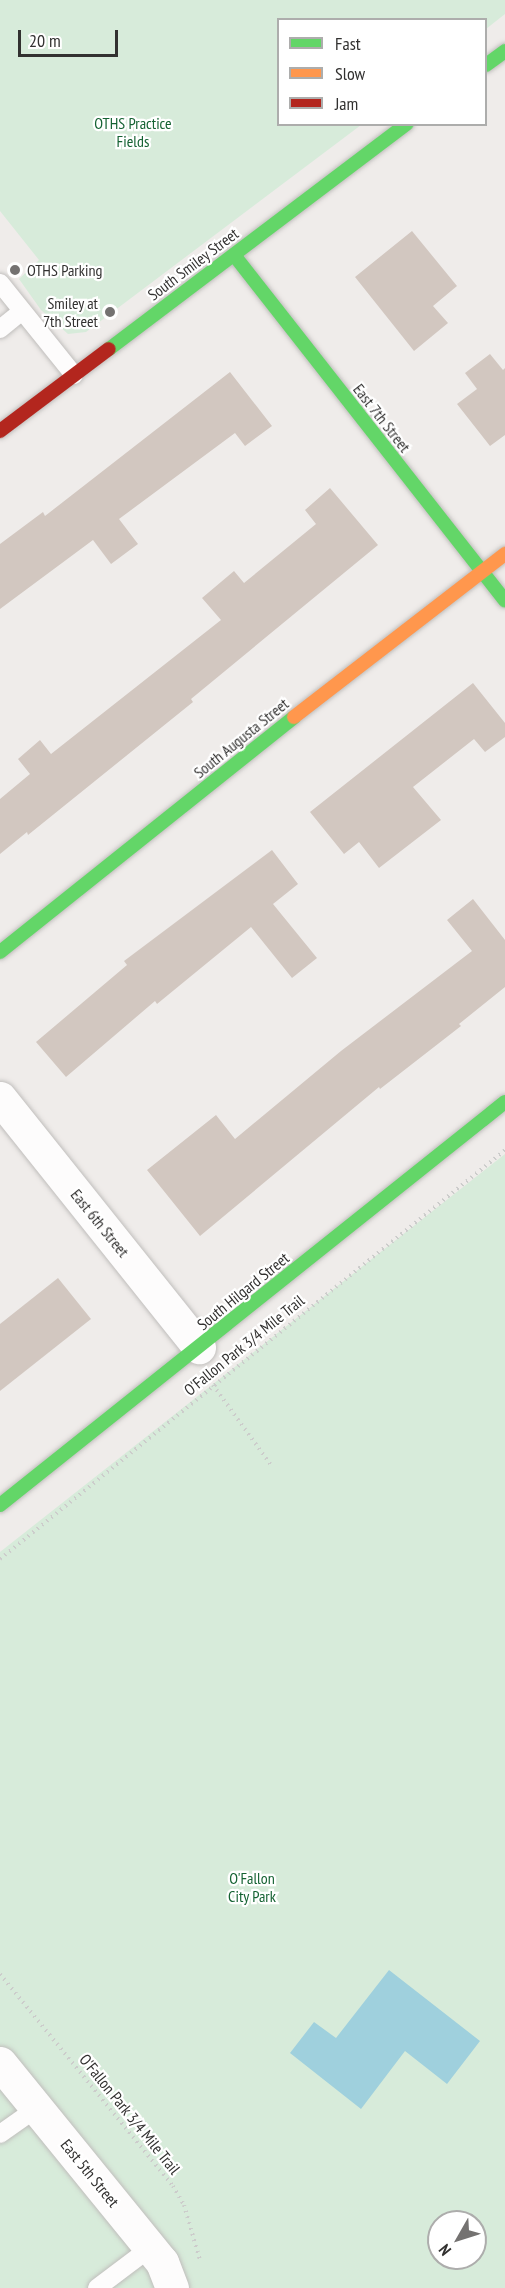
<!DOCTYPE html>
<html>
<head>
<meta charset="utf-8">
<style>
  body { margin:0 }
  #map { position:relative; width:505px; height:2288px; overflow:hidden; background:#efecea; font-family:"PT Sans Narrow",sans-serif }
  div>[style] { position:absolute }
  .green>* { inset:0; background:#d7ebda }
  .water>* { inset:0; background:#9fd0dd }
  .building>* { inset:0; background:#d2c7c0 }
  .path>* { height:4px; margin-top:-2px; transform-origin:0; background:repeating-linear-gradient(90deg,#cccccb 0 1.5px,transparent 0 6px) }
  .roads { filter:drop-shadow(0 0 2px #c0bebc) drop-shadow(0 0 2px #c0bebc) }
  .lane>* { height:18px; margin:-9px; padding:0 9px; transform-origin:9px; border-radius:9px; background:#fdfcfc }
  .street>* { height:33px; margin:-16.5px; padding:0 16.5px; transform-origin:16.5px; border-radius:16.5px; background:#fdfcfc }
  .fast>* { height:14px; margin:-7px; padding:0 7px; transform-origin:7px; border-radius:7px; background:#63d668 }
  .slow>* { height:14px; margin:-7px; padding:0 7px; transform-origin:7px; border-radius:7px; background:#ff974d }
  .jam>* { height:14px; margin:-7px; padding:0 7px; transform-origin:7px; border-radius:7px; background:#b3261e }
  .dots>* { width:16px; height:16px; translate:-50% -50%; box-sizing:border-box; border:3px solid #fff; border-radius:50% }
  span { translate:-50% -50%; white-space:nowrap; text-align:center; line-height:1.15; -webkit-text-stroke:4.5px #fff; paint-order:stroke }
  .park-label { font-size:16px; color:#146232 }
  .street-label { font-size:16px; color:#323130 }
  .poi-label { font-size:16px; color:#323130 }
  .left { translate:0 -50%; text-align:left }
  .right { translate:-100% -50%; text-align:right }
  .legend { position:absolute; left:277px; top:18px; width:210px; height:108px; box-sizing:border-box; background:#fff; border:2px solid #adadac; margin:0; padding:8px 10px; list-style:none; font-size:18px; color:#323130 }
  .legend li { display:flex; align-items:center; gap:12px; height:30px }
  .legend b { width:30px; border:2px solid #adadac }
  .north { position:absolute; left:427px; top:2210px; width:60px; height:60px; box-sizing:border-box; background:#fff; border:2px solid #adadac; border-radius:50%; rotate:231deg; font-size:16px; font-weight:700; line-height:24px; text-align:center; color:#323130 }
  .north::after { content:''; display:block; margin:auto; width:21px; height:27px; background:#747271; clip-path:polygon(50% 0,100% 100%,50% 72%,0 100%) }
  .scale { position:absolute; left:18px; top:30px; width:100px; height:27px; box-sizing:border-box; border:3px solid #323130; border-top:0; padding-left:8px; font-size:18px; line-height:21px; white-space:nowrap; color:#323130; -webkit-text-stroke:4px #fff; paint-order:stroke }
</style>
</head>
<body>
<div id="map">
  <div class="green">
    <i style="clip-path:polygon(0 0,505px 0,505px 14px,486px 29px,486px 20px,278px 20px,278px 124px,361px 125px,86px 332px,68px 334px,41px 310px,19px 279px,39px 260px,0 211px)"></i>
    <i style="clip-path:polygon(evenodd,505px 1154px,505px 2288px,0 2288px,0 1552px,505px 1154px,439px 2222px,475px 2222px,475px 2258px,439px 2258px,439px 2222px)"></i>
  </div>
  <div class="water">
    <i style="clip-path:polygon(389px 1970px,480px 2041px,447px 2084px,405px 2051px,361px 2109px,290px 2053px,314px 2022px,336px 2038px)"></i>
  </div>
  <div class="building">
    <i style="clip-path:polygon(412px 231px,457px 286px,433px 306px,448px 323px,414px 351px,355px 277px)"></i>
    <i style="clip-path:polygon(490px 354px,503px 370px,505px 368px,505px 435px,490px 446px,457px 404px,477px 389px,465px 373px)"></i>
    <i style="clip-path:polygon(230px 372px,272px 426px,245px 446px,235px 433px,119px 519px,138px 544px,111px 564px,93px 540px,0 609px,0 544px,43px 512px,45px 516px)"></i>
    <i style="clip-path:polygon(330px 488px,378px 545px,191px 699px,193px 702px,28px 835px,27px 832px,0 854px,0 799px,30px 774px,18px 759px,40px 740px,51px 754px,221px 620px,202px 598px,234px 571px,244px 583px,316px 524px,305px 510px)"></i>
    <i style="clip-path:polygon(473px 683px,505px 723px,505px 737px,485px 752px,474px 739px,413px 787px,441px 820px,379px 868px,359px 842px,344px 854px,310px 812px)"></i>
    <i style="clip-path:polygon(272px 850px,298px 884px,273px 904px,317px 958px,292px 978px,251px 927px,157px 1004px,155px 1001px,66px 1077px,36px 1042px,127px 965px,124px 961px)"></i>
    <i style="clip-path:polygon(473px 899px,505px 940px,505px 987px,459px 1024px,461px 1026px,380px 1089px,379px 1087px,200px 1236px,147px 1170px,216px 1115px,235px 1139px,341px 1051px,472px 951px,447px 920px)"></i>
    <i style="clip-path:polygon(58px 1278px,91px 1319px,0 1391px,0 1324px)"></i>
  </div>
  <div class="path">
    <i style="left:213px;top:1385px;width:99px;rotate:54.1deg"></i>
    <i style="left:0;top:1559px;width:650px;rotate:-39deg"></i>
    <i style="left:0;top:1974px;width:274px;rotate:50.8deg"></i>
    <i style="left:173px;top:2186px;width:22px;rotate:60deg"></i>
    <i style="left:184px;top:2205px;width:57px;rotate:73.8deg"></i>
  </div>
  <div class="roads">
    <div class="lane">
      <i style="left:0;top:283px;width:118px;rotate:51.2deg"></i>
      <i style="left:0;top:329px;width:28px;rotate:-39deg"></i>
      <i style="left:0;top:2134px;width:45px;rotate:-35.1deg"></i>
      <i style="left:97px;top:2288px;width:66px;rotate:-37deg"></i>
    </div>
    <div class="street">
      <i style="left:0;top:1098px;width:319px;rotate:51.4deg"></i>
      <i style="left:0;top:2063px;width:257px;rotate:50.9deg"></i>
      <i style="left:162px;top:2262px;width:28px;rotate:69deg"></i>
    </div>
    <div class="fast">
      <i style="left:486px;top:65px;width:24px;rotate:-36deg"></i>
      <i style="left:234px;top:255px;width:439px;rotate:51.9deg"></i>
      <i style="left:109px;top:349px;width:373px;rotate:-37.1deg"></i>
      <i style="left:0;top:952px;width:376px;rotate:-38.6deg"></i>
      <i style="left:0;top:1505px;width:646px;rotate:-38.59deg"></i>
    </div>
    <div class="slow">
      <i style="left:294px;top:717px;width:267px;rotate:-37.7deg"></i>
    </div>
    <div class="jam">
      <i style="left:0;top:431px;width:136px;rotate:-37deg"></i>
    </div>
  </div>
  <div class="dots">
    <i style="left:15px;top:270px;background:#747271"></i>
    <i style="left:110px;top:312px;background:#747271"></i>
  </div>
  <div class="park-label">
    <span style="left:133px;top:132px">OTHS Practice<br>Fields</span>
    <span style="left:252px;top:1887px">O'Fallon<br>City Park</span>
  </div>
  <div class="street-label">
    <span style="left:193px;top:264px;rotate:-37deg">South Smiley Street</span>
    <span style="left:382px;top:418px;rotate:52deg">East 7th Street</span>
    <span style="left:241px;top:738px;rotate:-39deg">South Augusta Street</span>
    <span style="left:100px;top:1223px;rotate:51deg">East 6th Street</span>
    <span style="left:243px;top:1291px;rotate:-39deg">South Hilgard Street</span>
    <span style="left:244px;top:1345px;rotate:-39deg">O'Fallon Park 3/4 Mile Trail</span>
    <span style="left:130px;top:2114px;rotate:51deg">O'Fallon Park 3/4 Mile Trail</span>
    <span style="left:90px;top:2173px;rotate:51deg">East 5th Street</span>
  </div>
  <div class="poi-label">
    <span class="left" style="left:27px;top:270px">OTHS Parking</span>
    <span class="right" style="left:98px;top:312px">Smiley at<br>7th Street</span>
  </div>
  <ul class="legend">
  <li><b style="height:8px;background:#63d668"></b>Fast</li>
  <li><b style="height:8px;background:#ff974d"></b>Slow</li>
  <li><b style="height:8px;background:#b3261e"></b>Jam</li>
  </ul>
  <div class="north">N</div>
  <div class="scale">20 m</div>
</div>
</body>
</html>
